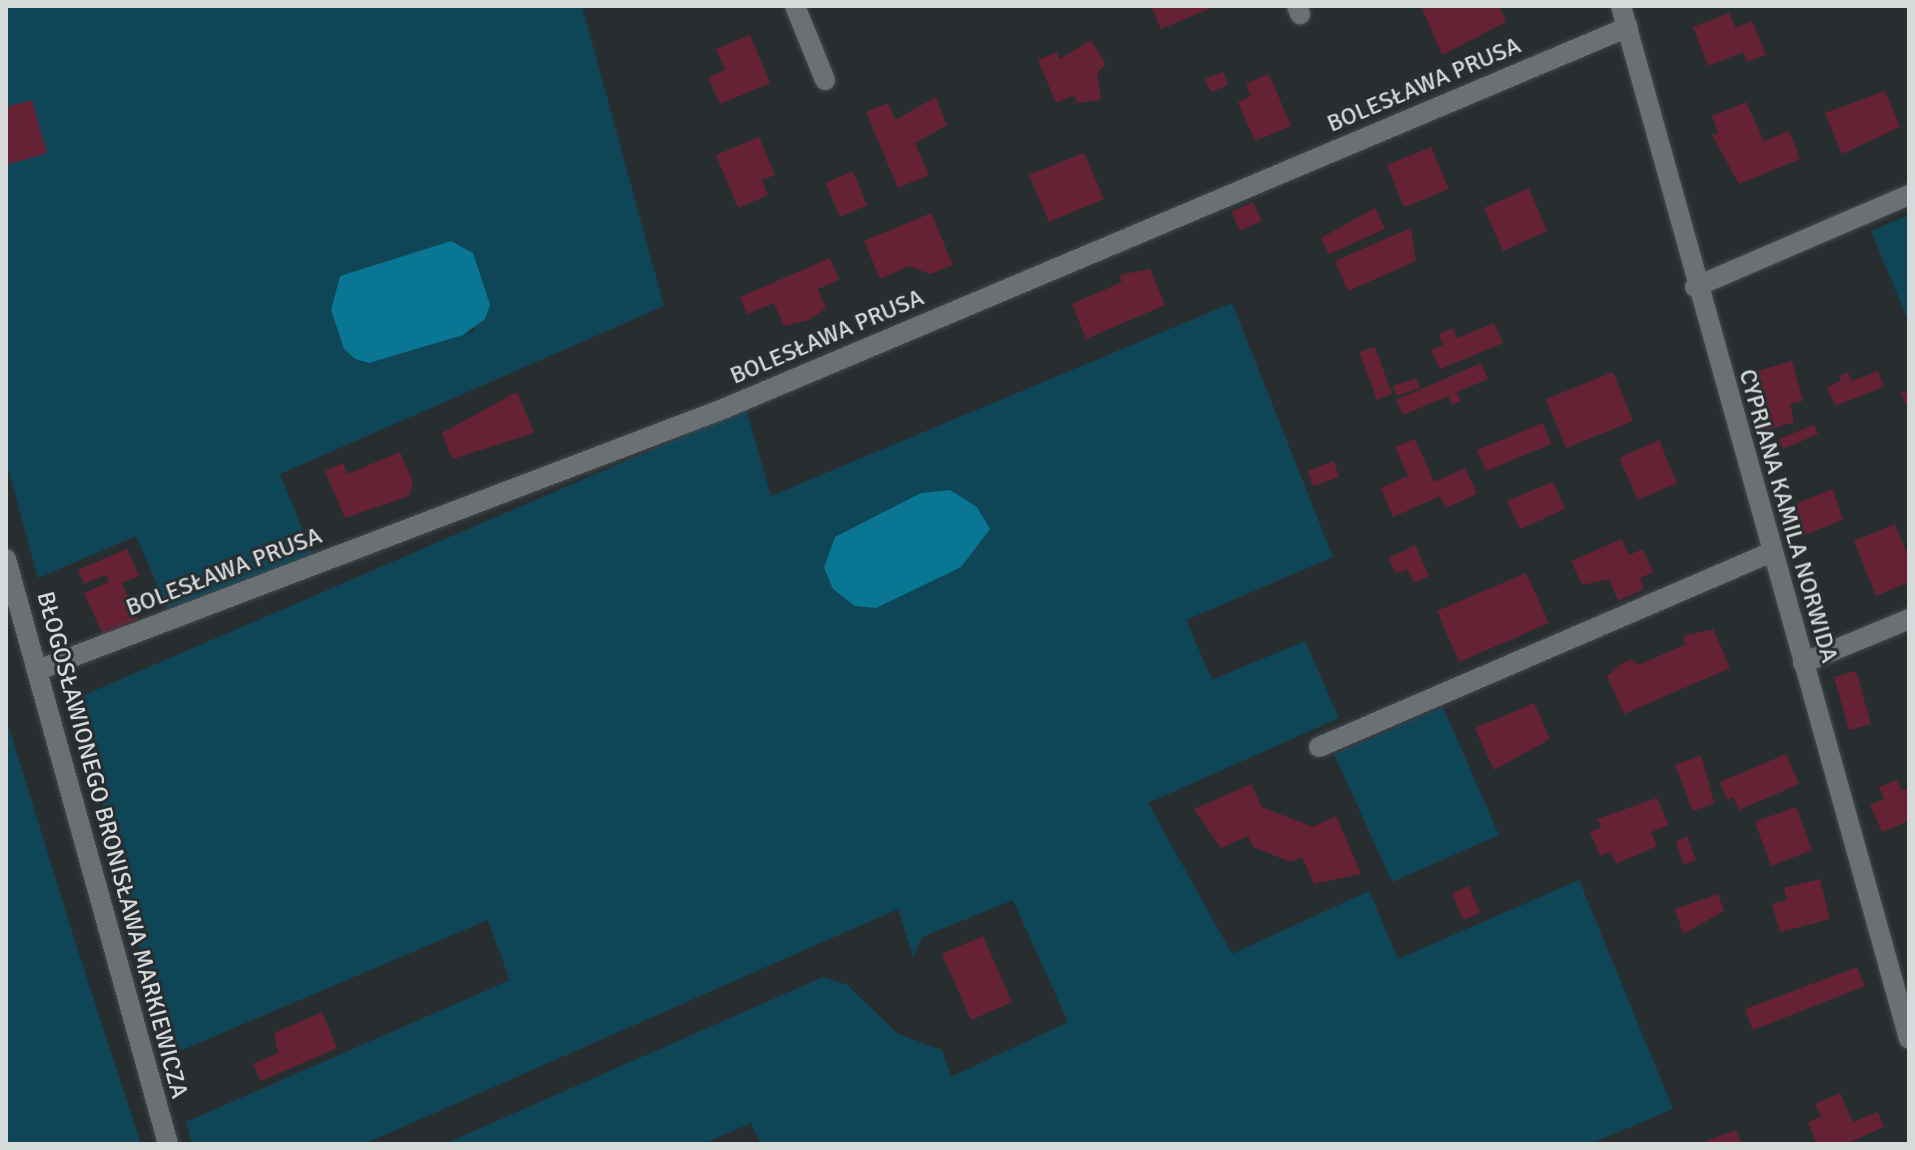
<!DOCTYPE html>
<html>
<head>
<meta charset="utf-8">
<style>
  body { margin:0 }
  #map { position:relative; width:1915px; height:1150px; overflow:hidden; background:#282e30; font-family:Signika,sans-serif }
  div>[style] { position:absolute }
  .green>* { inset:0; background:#0f4657 }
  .water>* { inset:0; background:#097794 }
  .building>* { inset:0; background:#652235 }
  .roads { filter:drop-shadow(0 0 2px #44494b) drop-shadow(0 0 2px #44494b) }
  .minor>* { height:20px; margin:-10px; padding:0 10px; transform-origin:10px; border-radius:10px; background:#6a7073 }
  span { translate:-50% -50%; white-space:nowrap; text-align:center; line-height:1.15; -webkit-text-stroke:6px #282e30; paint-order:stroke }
  .street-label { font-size:24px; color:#d6dadb }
  .frame { position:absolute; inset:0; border:8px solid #d6dadb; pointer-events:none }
</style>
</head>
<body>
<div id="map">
  <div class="green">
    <i style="clip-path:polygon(evenodd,6px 6px,582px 6px,664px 306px,280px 474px,318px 568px,176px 628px,136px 536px,38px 578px,6px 461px,6px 6px,451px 241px,475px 331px,369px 363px,355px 359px,344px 349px,331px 310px,340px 276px,451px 241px)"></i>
    <i style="clip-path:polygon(1909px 215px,1909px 323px,1871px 231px)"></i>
    <i style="clip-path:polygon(1232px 303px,1333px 557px,1186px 620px,1212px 680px,1305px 641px,1339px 718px,1148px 803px,1232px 954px,1369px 891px,1398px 959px,1579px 880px,1673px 1109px,1590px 1144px,761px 1144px,751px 1123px,703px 1144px,449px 1142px,823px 977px,847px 985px,898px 1034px,942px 1050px,951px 1077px,1068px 1022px,1013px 900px,922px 937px,913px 957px,898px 909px,364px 1144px,192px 1144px,186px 1122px,510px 980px,488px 920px,168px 1056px,75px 699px,746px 409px,771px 496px)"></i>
    <i style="clip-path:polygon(1443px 707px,1499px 835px,1392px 882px,1334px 754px)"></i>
    <i style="clip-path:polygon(6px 718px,76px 945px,141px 1144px,6px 1144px)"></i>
  </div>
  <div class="water">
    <i style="clip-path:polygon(451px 241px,473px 253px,490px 305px,485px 319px,463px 335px,369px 363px,355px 359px,344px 349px,331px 310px,340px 276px)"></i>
    <i style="clip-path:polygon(950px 490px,977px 507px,990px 529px,961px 567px,876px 608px,855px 606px,833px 589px,824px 568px,835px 537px,921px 493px)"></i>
  </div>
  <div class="building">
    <i style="clip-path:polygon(1151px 6px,1210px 6px,1211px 8px,1161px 29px)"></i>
    <i style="clip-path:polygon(1499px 6px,1506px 22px,1442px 55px,1422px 8px)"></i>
    <i style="clip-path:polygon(1729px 13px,1736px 28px,1752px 21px,1766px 55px,1747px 62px,1743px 52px,1708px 66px,1693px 27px)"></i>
    <i style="clip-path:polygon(750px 35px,770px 83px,720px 104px,708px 77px,725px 70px,716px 49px)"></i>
    <i style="clip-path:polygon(1091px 40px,1106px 64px,1097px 73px,1101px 100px,1077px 103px,1074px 95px,1056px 103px,1038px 60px,1057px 52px,1060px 59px)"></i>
    <i style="clip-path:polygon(1223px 72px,1228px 85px,1211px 92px,1205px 79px)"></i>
    <i style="clip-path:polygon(1269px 74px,1291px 126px,1255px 141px,1238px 102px,1251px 96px,1246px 84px)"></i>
    <i style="clip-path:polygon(1885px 91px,1900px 127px,1842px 154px,1825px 113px)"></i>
    <i style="clip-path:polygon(936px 97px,947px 125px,915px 143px,929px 175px,898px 188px,866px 112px,888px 103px,895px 120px)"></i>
    <i style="clip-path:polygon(32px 100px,47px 153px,6px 165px,6px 107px)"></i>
    <i style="clip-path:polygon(1746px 102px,1764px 141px,1789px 131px,1800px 159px,1739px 184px,1712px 135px,1718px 133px,1712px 116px)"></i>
    <i style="clip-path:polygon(759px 137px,775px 175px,762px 180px,768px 195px,738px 208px,716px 155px)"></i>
    <i style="clip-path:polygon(1431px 147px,1449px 189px,1404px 207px,1387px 165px)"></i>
    <i style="clip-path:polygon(1084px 153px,1104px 199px,1049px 222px,1029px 175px)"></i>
    <i style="clip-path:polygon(853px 171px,867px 205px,840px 217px,826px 183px)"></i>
    <i style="clip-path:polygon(1529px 188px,1547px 231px,1503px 251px,1484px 208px)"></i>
    <i style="clip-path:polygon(1253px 202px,1262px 221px,1240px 231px,1231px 212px)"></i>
    <i style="clip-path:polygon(1375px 208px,1385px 229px,1329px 254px,1321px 238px)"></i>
    <i style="clip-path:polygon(931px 213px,953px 265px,930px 274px,909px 266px,880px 279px,864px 241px)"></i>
    <i style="clip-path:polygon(1411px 228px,1416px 261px,1348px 291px,1335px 261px)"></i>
    <i style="clip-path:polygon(830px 258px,839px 280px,818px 289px,826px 308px,809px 320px,784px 326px,774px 303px,747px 314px,740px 297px)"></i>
    <i style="clip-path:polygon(1150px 269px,1165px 305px,1086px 339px,1072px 304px,1122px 282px,1119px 275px)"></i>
    <i style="clip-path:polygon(1494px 323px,1503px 343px,1440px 369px,1431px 350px,1443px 345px,1439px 334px,1453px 328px,1457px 338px)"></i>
    <i style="clip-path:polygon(1375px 347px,1392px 394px,1377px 400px,1359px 352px)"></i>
    <i style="clip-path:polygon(1792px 361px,1803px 401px,1790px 404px,1794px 422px,1764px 431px,1748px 374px)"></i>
    <i style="clip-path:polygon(1481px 363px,1488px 379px,1457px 392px,1461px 401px,1452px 404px,1448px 396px,1403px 415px,1396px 400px)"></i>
    <i style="clip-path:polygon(1878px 371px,1884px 387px,1835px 406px,1827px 387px,1841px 381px,1839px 376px,1848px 372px,1851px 381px)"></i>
    <i style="clip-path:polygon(1613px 372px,1633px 421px,1566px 448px,1546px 399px)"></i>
    <i style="clip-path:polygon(1416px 378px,1420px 388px,1397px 396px,1393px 386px)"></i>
    <i style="clip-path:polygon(1909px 390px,1909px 412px,1901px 393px)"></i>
    <i style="clip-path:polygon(517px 392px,534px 433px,452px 459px,442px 433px)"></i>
    <i style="clip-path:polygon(1543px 423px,1551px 444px,1486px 471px,1477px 450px)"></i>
    <i style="clip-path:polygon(1814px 425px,1818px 434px,1783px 449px,1779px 439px)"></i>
    <i style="clip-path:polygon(1415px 439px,1434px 482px,1465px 468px,1477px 494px,1445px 508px,1440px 496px,1393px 517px,1381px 488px,1408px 476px,1395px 447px)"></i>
    <i style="clip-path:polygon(1659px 440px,1677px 483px,1638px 500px,1619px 458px)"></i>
    <i style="clip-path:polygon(400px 452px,413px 482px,409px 496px,345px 518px,325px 471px,343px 463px,348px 474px)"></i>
    <i style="clip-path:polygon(1334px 461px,1339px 477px,1313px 486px,1308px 471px)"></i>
    <i style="clip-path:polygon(1553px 482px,1565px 509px,1520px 529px,1507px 501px)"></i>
    <i style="clip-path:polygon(1833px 489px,1843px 520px,1796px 538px,1785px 508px)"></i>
    <i style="clip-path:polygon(1895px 524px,1909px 559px,1909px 582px,1876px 596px,1854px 541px)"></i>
    <i style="clip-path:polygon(1622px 539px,1629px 555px,1643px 549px,1653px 572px,1640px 578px,1644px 589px,1618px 601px,1609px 579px,1582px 585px,1571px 561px)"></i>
    <i style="clip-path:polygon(1415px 545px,1429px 576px,1414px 583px,1407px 569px,1396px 574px,1389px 558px)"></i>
    <i style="clip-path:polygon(127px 549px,139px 576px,122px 583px,138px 619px,103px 635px,84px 593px,109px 582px,106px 575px,84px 584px,78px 570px)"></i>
    <i style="clip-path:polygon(1526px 573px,1549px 623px,1459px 662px,1437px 611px)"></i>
    <i style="clip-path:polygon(1713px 629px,1730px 668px,1624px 714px,1607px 676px,1623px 663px,1632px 659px,1638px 665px,1685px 645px,1684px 636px)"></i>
    <i style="clip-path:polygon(1856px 671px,1871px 724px,1849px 730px,1834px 677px)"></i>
    <i style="clip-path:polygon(1534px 703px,1550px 739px,1494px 770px,1475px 728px)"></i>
    <i style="clip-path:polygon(1786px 754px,1799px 784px,1739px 810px,1733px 797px,1727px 800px,1720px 782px)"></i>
    <i style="clip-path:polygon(1701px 755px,1714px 803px,1693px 811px,1675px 765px)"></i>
    <i style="clip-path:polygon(1897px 780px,1902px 791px,1909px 788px,1909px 821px,1882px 832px,1870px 805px,1884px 799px,1879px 787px)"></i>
    <i style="clip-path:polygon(1251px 784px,1262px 807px,1313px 827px,1336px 816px,1361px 874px,1314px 884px,1302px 857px,1291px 862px,1253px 847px,1248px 836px,1221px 848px,1194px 809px)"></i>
    <i style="clip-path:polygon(1657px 798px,1669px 825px,1651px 832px,1657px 846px,1616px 864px,1611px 852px,1600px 856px,1590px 832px,1601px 828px,1597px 819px)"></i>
    <i style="clip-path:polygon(1796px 807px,1812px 850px,1771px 866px,1755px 822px)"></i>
    <i style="clip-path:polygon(1687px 836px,1696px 860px,1684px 865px,1676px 842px)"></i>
    <i style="clip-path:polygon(1820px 879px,1830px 919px,1780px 932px,1772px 904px,1787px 900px,1784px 888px)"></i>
    <i style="clip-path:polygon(1469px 886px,1480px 913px,1463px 920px,1452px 893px)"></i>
    <i style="clip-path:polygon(1718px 894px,1724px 911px,1683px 934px,1675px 909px)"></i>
    <i style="clip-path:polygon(983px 936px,1012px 1002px,971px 1020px,942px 954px)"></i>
    <i style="clip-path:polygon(1857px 967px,1865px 986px,1753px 1030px,1745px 1009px)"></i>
    <i style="clip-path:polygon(322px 1012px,337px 1048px,261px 1081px,253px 1064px,278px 1053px,274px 1033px)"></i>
    <i style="clip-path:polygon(1840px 1093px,1853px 1122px,1878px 1112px,1884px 1127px,1846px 1144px,1817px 1144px,1808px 1122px,1821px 1117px,1815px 1104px)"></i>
    <i style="clip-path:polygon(1736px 1130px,1742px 1144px,1707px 1144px,1706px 1141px)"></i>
  </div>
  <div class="roads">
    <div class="minor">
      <i style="left:795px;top:6px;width:80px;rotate:67.9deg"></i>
      <i style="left:1297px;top:6px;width:9px;rotate:69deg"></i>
      <i style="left:1621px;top:6px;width:1072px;rotate:74.42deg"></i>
      <i style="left:1695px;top:287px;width:233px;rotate:-23.3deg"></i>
      <i style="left:6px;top:559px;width:607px;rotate:74.52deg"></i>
      <i style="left:1803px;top:663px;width:115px;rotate:-22.5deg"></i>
      <i style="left:38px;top:670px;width:733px;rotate:-20.86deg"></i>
      <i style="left:723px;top:409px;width:982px;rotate:-22.88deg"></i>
      <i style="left:1319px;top:747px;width:493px;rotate:-23.3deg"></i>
    </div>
  </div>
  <div class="street-label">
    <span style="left:1424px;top:85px;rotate:-23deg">BOLESŁAWA PRUSA</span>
    <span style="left:827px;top:337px;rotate:-23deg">BOLESŁAWA PRUSA</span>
    <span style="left:1788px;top:516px;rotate:74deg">CYPRIANA KAMILA NORWIDA</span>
    <span style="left:224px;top:572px;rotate:-21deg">BOLESŁAWA PRUSA</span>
    <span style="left:112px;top:845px;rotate:75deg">BŁOGOSŁAWIONEGO BRONISŁAWA MARKIEWICZA</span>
  </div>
  <div class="frame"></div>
</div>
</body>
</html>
